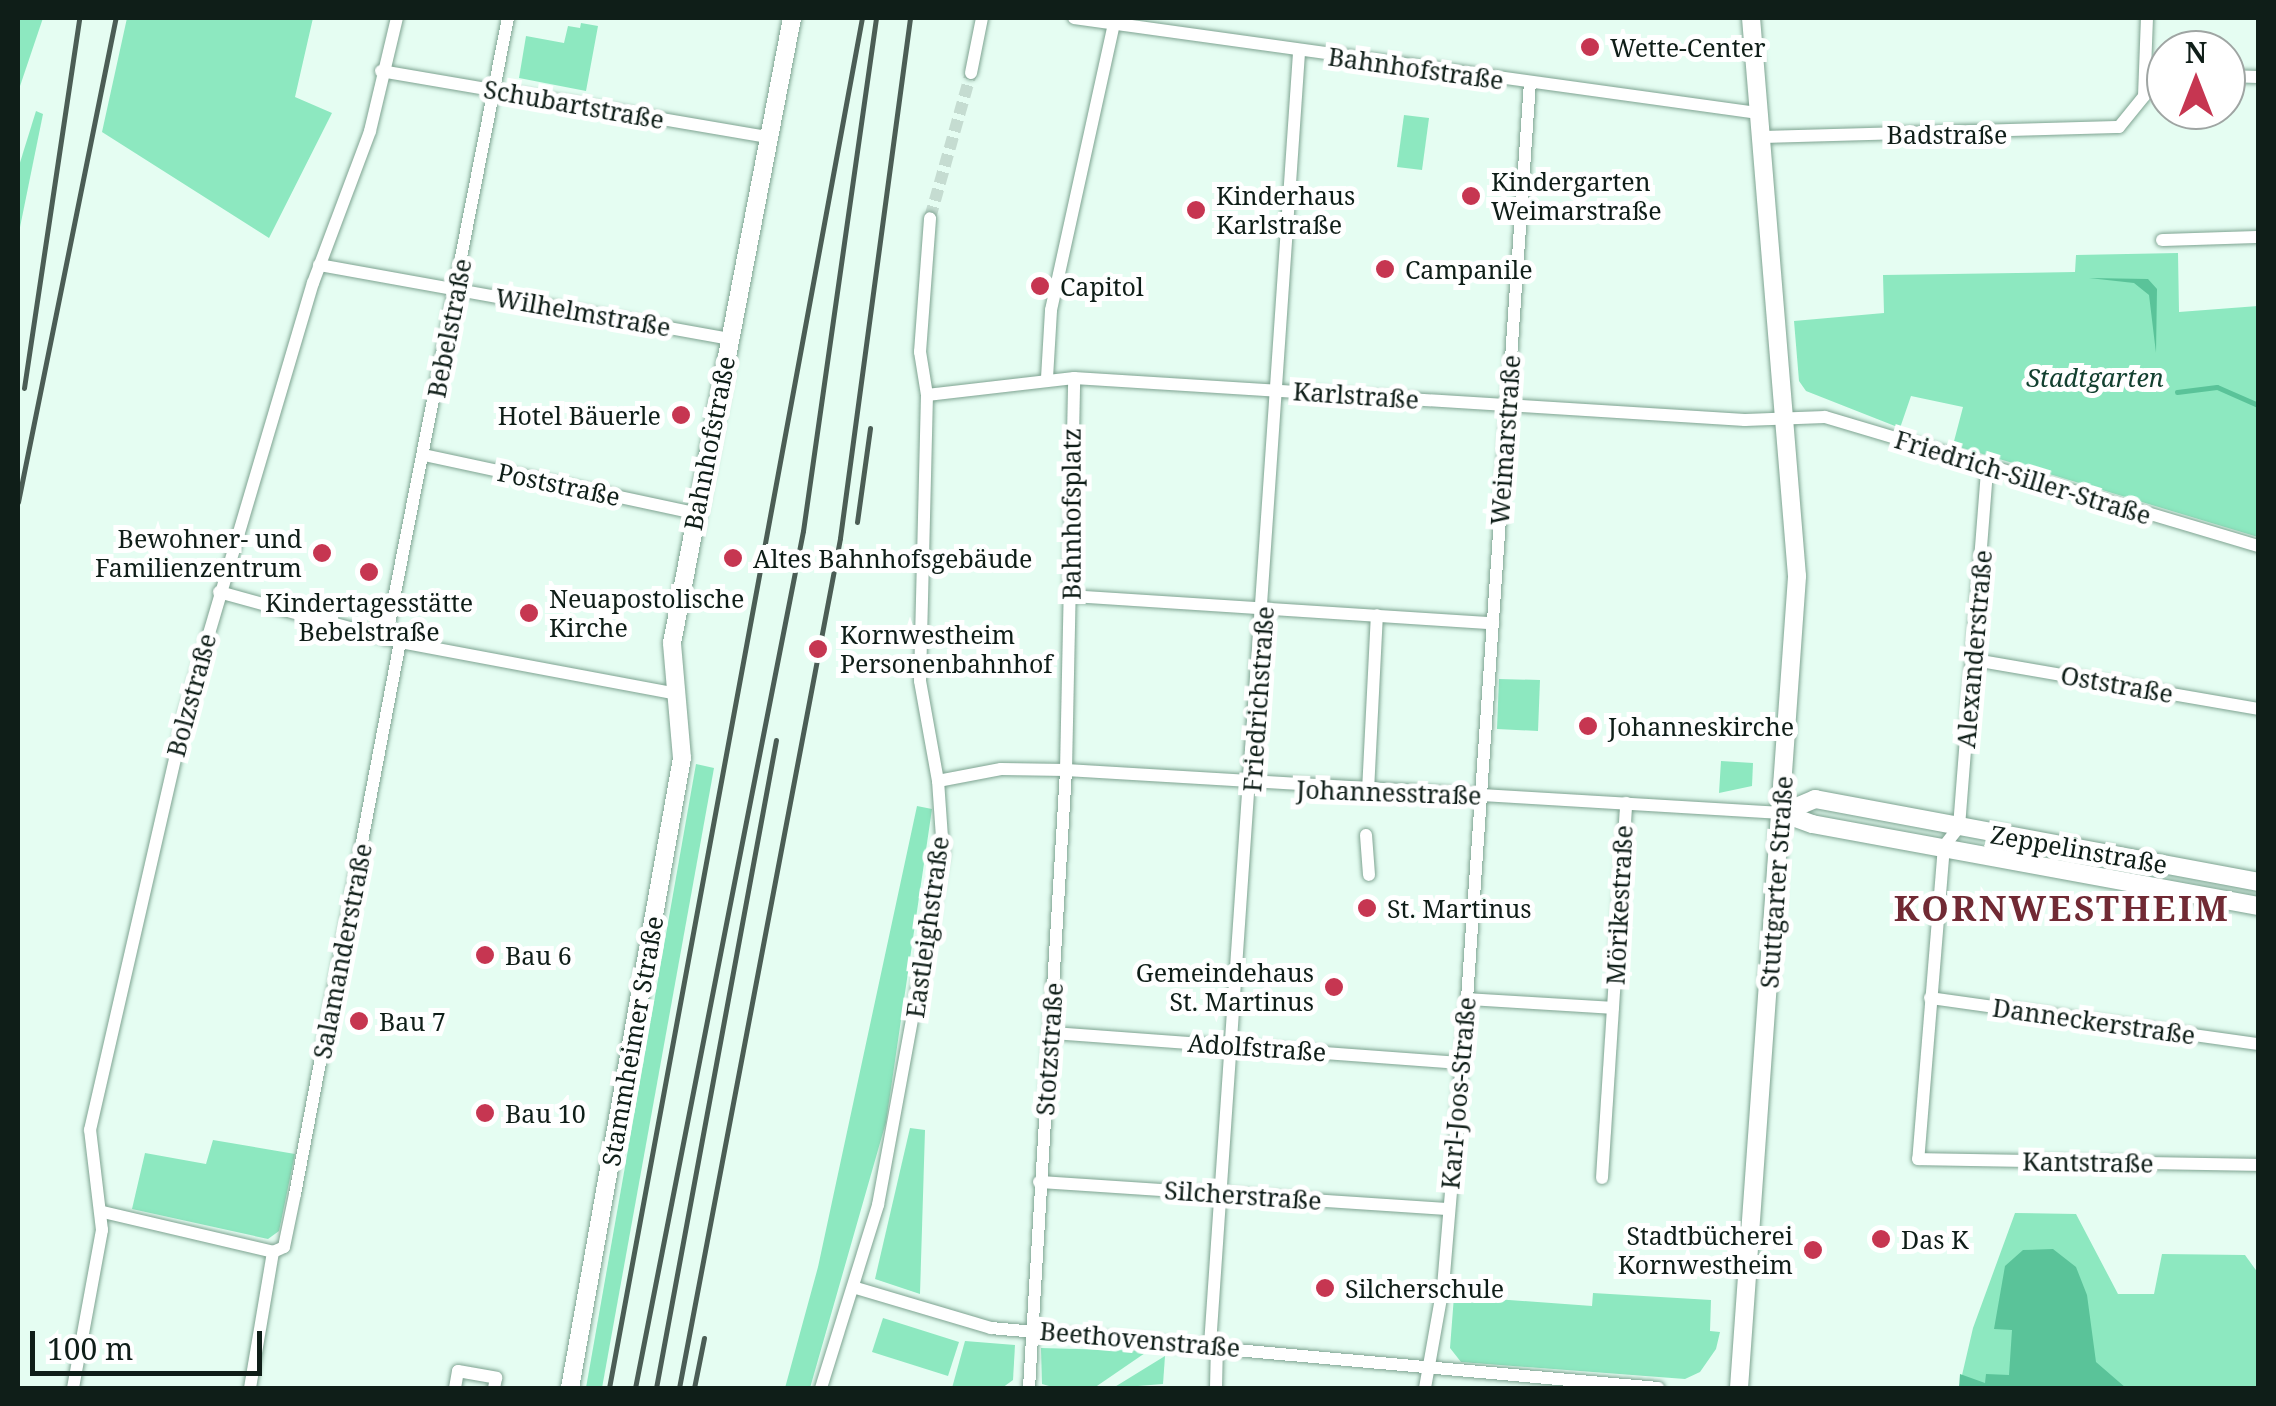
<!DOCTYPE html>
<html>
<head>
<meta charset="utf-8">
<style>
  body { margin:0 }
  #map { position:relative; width:2276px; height:1406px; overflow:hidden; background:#e5fdf2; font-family:"Noto Serif",serif }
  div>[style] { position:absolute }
  .green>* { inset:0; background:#8de8c0 }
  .water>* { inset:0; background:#5ac399 }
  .stream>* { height:5px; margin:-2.5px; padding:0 2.5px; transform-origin:2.5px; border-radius:2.5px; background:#5ac399 }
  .street-tunnel>* { height:12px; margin-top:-6px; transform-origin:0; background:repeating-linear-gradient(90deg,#c5dcd1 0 12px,transparent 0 18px) }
  .roads { filter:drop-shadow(0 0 2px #7ea391) drop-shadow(0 0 2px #7ea391) }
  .street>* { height:12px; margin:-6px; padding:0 6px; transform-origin:6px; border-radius:6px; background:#fff }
  .secondary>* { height:18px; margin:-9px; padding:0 9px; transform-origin:9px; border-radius:9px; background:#fff }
  .rail>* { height:5px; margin:-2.5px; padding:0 2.5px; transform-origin:2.5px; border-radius:2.5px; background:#4b5d55 }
  .dots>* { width:28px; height:28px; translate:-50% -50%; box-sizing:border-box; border:5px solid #fff; border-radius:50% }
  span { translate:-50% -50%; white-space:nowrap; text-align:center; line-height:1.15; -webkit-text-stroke:10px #fff; paint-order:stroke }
  .poi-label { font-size:25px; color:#0f1e18 }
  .left { translate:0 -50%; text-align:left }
  .right { translate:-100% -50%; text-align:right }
  .street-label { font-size:25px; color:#0f1e18 }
  .park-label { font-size:25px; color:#134130; font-style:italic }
  .district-label { font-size:35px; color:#712a34; font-weight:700; letter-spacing:2.5px }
  .frame { position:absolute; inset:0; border:20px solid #0f1e18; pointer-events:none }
  .north { position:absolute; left:2146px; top:30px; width:100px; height:100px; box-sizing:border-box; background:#fff; border:2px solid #9fa5a3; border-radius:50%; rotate:0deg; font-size:28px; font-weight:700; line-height:40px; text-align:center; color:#0f1e18 }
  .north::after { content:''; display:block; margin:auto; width:35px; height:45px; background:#c63651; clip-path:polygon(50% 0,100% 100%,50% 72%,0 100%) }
  .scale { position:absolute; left:30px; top:1331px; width:232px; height:45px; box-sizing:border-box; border:5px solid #0f1e18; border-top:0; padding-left:12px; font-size:30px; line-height:35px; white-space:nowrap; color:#0f1e18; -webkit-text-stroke:8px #fff; paint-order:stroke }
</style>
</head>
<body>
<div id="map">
  <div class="green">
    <i style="clip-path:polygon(18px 18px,43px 18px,18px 92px)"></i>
    <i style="clip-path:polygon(127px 18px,313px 18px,295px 97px,332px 113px,269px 238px,102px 132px)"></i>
    <i style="clip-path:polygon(581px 23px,598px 26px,586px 91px,519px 78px,526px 36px,564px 43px,568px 26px,580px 28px)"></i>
    <i style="clip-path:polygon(36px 111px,43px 114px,18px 237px,18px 169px)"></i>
    <i style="clip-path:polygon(1404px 115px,1429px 118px,1422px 170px,1397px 167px)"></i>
    <i style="clip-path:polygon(2178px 253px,2179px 312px,2258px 306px,2258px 537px,1953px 445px,1963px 407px,1911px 396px,1900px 428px,1806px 391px,1799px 381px,1794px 321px,1884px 313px,1883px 275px,2075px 272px,2076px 255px)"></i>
    <i style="clip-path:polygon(1499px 679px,1540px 680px,1538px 731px,1497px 729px)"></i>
    <i style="clip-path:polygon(1721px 761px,1753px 763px,1752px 786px,1719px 793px)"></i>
    <i style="clip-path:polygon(696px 764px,714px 768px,602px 1388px,586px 1388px)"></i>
    <i style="clip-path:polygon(917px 806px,932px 809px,886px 1122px,810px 1388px,785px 1388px,818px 1267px)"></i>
    <i style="clip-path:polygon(910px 1128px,925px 1130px,920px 1294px,875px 1279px)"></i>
    <i style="clip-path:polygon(213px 1140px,295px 1154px,279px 1231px,268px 1239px,132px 1209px,145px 1153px,206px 1164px)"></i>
    <i style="clip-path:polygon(2015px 1213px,2076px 1214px,2118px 1294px,2154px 1294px,2162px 1254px,2245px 1255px,2258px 1273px,2258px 1388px,1959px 1388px,1973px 1328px)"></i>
    <i style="clip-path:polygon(1593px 1293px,1711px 1300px,1710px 1331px,1720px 1332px,1716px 1349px,1700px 1372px,1685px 1379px,1461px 1362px,1450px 1348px,1454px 1296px,1592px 1306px)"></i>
    <i style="clip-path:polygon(883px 1318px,959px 1342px,948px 1376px,872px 1352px)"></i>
    <i style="clip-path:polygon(965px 1341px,1015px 1345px,1013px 1380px,1002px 1388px,952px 1388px)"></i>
    <i style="clip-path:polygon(1041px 1348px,1148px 1351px,1094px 1388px,1056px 1388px,1042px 1384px)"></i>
    <i style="clip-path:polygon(1165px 1356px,1163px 1384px,1113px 1388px)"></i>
  </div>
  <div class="water">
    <i style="clip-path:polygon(2089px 278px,2148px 279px,2157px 289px,2156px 353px,2149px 295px,2134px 283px)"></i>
    <i style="clip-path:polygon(2053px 1249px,2076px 1267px,2087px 1295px,2096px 1362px,2126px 1388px,1959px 1388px,1960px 1374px,1985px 1383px,1986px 1374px,2009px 1375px,2012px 1330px,1994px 1329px,2005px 1266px,2023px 1250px)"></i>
  </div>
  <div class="stream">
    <i style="left:2177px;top:392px;width:40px;rotate:-7.1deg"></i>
    <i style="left:2217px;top:387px;width:45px;rotate:23.7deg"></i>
  </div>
  <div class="street-tunnel">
    <i style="left:930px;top:218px;width:151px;rotate:-74.2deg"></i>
  </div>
  <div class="roads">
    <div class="street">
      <i style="left:1074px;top:18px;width:691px;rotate:7.91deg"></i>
      <i style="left:381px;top:71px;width:391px;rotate:9.7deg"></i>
      <i style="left:971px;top:73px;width:56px;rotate:-78.7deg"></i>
      <i style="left:2146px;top:74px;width:20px;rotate:3deg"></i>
      <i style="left:2226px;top:76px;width:32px;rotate:2deg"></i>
      <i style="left:1760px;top:137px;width:359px;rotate:-1.6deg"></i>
      <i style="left:2119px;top:127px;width:40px;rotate:-51deg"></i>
      <i style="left:2144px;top:96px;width:78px;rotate:-87.8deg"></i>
      <i style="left:2162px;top:240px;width:96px;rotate:-1.8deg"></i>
      <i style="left:319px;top:265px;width:418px;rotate:10.2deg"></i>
      <i style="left:1047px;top:378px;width:68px;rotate:-86.6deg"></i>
      <i style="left:1051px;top:310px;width:297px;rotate:-77.6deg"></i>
      <i style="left:927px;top:395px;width:148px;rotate:-6.6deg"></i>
      <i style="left:1074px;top:378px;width:672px;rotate:3.58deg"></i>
      <i style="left:1745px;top:420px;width:80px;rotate:-2.1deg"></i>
      <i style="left:1825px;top:417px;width:452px;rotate:16.6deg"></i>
      <i style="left:424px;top:455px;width:277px;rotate:12.1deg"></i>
      <i style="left:1987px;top:471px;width:357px;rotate:94.5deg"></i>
      <i style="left:1959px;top:827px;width:24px;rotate:128deg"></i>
      <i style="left:1944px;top:846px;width:314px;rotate:94.7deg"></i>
      <i style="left:1918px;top:1159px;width:340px;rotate:1deg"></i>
      <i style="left:219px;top:592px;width:188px;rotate:15.4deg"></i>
      <i style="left:400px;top:642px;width:277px;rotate:10.6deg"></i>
      <i style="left:1071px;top:596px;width:423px;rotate:3.7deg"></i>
      <i style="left:386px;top:639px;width:633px;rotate:-78.89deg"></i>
      <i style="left:1975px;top:660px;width:287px;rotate:9.8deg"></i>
      <i style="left:938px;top:781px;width:64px;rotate:-10.8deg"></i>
      <i style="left:1001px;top:769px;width:65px;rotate:0.9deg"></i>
      <i style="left:1066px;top:770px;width:717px;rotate:3.44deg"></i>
      <i style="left:1368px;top:791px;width:176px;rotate:-87.1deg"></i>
      <i style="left:1366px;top:835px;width:40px;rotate:85.7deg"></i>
      <i style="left:1930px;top:998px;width:331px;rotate:8deg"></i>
      <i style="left:1467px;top:999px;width:146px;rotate:3.5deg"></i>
      <i style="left:1052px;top:1033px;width:410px;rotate:4.2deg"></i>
      <i style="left:1602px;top:1178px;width:376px;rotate:-86.3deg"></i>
      <i style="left:1039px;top:1182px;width:410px;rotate:3.8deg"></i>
      <i style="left:103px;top:1212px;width:175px;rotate:13.2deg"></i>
      <i style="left:273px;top:1252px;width:12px;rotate:-24deg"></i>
      <i style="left:284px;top:1247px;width:54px;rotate:-78.3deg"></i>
      <i style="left:295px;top:1194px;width:562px;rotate:-79.23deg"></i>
      <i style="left:856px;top:1288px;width:141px;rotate:16.5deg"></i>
      <i style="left:991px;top:1328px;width:670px;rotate:5.14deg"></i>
      <i style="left:1210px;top:1345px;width:1295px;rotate:-86.06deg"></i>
      <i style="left:73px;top:1388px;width:161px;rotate:-79.6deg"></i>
      <i style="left:102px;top:1230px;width:101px;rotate:-96.8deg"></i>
      <i style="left:90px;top:1130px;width:423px;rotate:-77.1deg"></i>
      <i style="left:184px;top:718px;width:454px;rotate:-73.5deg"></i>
      <i style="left:313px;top:283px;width:162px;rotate:-69.4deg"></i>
      <i style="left:370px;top:131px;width:116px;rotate:-76.6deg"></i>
      <i style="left:250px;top:1388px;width:138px;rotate:-80.4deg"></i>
      <i style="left:455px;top:1388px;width:17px;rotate:-80deg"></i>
      <i style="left:458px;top:1371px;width:39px;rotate:10deg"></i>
      <i style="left:496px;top:1378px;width:10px;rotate:101deg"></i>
      <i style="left:821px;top:1388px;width:192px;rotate:-72.7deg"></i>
      <i style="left:878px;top:1205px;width:359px;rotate:-79.6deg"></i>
      <i style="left:943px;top:852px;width:71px;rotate:-94deg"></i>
      <i style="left:938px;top:781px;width:102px;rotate:-100.2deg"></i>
      <i style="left:920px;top:681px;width:286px;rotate:-88.6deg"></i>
      <i style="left:927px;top:395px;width:44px;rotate:-99.2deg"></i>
      <i style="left:920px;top:352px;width:134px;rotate:-85.7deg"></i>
      <i style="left:1029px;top:1388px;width:619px;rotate:-86.57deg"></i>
      <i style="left:1066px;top:770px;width:392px;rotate:-88.8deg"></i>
      <i style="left:1216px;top:1388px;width:43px;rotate:-88.7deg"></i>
      <i style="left:1425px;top:1388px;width:103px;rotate:-79.9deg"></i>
      <i style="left:1443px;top:1287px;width:289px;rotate:-85.2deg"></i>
      <i style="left:1467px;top:999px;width:918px;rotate:-86.07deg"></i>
    </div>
    <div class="secondary">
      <i style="left:1782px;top:813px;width:36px;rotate:-23deg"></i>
      <i style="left:1815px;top:799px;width:451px;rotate:10.6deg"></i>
      <i style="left:1782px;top:813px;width:32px;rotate:20deg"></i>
      <i style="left:1812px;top:824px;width:453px;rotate:10.4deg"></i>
      <i style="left:570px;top:1388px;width:640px;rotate:-79.92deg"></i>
      <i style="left:682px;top:758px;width:115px;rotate:-95deg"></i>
      <i style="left:672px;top:643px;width:636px;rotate:-79.13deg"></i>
      <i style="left:1739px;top:1388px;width:814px;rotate:-85.91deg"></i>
      <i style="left:1797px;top:576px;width:560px;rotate:-94.71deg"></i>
    </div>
  </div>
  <div class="rail">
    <i style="left:24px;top:388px;width:374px;rotate:-81.5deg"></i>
    <i style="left:18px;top:502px;width:494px;rotate:-78.6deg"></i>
    <i style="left:857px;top:522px;width:95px;rotate:-82.1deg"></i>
    <i style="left:609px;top:1388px;width:1393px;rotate:-79.54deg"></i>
    <i style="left:635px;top:1388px;width:873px;rotate:-78.91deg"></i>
    <i style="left:803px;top:531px;width:518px;rotate:-81.9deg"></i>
    <i style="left:656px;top:1388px;width:659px;rotate:-79.51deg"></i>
    <i style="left:679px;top:1388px;width:865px;rotate:-79.27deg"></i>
    <i style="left:840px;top:538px;width:525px;rotate:-82.33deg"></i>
    <i style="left:694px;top:1388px;width:51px;rotate:-78.7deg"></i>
  </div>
  <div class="dots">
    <i style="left:1590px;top:47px;background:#c63651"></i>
    <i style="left:1471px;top:196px;background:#c63651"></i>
    <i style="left:1196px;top:210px;background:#c63651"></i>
    <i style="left:1385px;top:269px;background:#c63651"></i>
    <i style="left:1040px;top:286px;background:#c63651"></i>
    <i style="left:681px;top:415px;background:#c63651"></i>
    <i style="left:322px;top:553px;background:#c63651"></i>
    <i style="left:733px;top:558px;background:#c63651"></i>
    <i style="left:369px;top:572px;background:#c63651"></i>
    <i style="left:529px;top:613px;background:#c63651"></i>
    <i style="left:818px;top:649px;background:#c63651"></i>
    <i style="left:1588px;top:726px;background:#c63651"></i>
    <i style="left:1367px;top:908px;background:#c63651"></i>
    <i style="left:485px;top:955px;background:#c63651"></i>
    <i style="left:1334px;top:987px;background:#c63651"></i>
    <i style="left:359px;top:1021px;background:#c63651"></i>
    <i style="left:485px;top:1113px;background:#c63651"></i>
    <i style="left:1881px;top:1239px;background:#c63651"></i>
    <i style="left:1813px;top:1250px;background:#c63651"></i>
    <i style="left:1325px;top:1288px;background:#c63651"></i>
  </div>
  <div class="poi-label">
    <span class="left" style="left:1610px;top:47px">Wette-Center</span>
    <span class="left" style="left:1491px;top:196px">Kindergarten<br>Weimarstraße</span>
    <span class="left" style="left:1216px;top:210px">Kinderhaus<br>Karlstraße</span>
    <span class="left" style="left:1405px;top:269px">Campanile</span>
    <span class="left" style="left:1060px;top:286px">Capitol</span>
    <span class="right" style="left:661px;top:415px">Hotel Bäuerle</span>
    <span class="right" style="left:302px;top:553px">Bewohner- und<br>Familienzentrum</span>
    <span class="left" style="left:753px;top:558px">Altes Bahnhofsgebäude</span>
    <span class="left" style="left:549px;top:613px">Neuapostolische<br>Kirche</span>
    <span style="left:369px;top:617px">Kindertagesstätte<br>Bebelstraße</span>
    <span class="left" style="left:840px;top:649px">Kornwestheim<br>Personenbahnhof</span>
    <span class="left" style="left:1608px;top:726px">Johanneskirche</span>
    <span class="left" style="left:1387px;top:908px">St. Martinus</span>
    <span class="left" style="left:505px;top:955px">Bau 6</span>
    <span class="right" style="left:1314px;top:987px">Gemeindehaus<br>St. Martinus</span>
    <span class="left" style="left:379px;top:1021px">Bau 7</span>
    <span class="left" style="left:505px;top:1113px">Bau 10</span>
    <span class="right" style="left:1793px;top:1250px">Stadtbücherei<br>Kornwestheim</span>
    <span class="left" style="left:1901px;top:1239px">Das K</span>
    <span class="left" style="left:1345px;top:1288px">Silcherschule</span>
  </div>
  <div class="street-label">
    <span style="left:1416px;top:68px;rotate:8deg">Bahnhofstraße</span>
    <span style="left:574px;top:104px;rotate:10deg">Schubartstraße</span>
    <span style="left:1947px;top:134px">Badstraße</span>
    <span style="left:583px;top:312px;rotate:10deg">Wilhelmstraße</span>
    <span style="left:449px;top:328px;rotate:-79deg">Bebelstraße</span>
    <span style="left:1356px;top:395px;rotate:4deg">Karlstraße</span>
    <span style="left:1505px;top:440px;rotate:-86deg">Weimarstraße</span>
    <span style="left:709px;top:443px;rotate:-79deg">Bahnhofstraße</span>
    <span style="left:2023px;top:477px;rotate:17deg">Friedrich-Siller-Straße</span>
    <span style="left:559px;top:484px;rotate:12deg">Poststraße</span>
    <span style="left:1071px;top:514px;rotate:-90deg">Bahnhofsplatz</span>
    <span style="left:1974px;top:649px;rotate:-85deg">Alexanderstraße</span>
    <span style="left:2117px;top:684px;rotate:10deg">Oststraße</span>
    <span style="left:191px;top:695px;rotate:-75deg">Bolzstraße</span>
    <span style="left:1258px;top:699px;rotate:-86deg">Friedrichstraße</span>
    <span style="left:1389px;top:792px;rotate:2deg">Johannesstraße</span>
    <span style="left:2079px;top:849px;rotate:10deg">Zeppelinstraße</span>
    <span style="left:1776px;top:882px;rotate:-86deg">Stuttgarter Straße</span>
    <span style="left:1619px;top:905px;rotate:-87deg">Mörikestraße</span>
    <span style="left:927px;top:927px;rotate:-82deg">Eastleighstraße</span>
    <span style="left:342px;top:951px;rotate:-79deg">Salamanderstraße</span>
    <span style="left:2094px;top:1021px;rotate:8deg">Danneckerstraße</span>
    <span style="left:632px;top:1041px;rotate:-80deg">Stammheimer Straße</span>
    <span style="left:1257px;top:1047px;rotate:4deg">Adolfstraße</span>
    <span style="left:1049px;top:1049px;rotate:-86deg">Stotzstraße</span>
    <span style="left:1458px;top:1093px;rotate:-85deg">Karl-Joos-Straße</span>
    <span style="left:2088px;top:1162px;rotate:1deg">Kantstraße</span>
    <span style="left:1243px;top:1195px;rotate:4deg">Silcherstraße</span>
    <span style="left:1140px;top:1339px;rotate:5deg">Beethovenstraße</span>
  </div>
  <div class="park-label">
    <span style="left:2095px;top:377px">Stadtgarten</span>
  </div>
  <div class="district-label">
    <span style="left:2062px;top:908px">KORNWESTHEIM</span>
  </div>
  <div class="frame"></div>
  <div class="north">N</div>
  <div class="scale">100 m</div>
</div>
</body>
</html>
